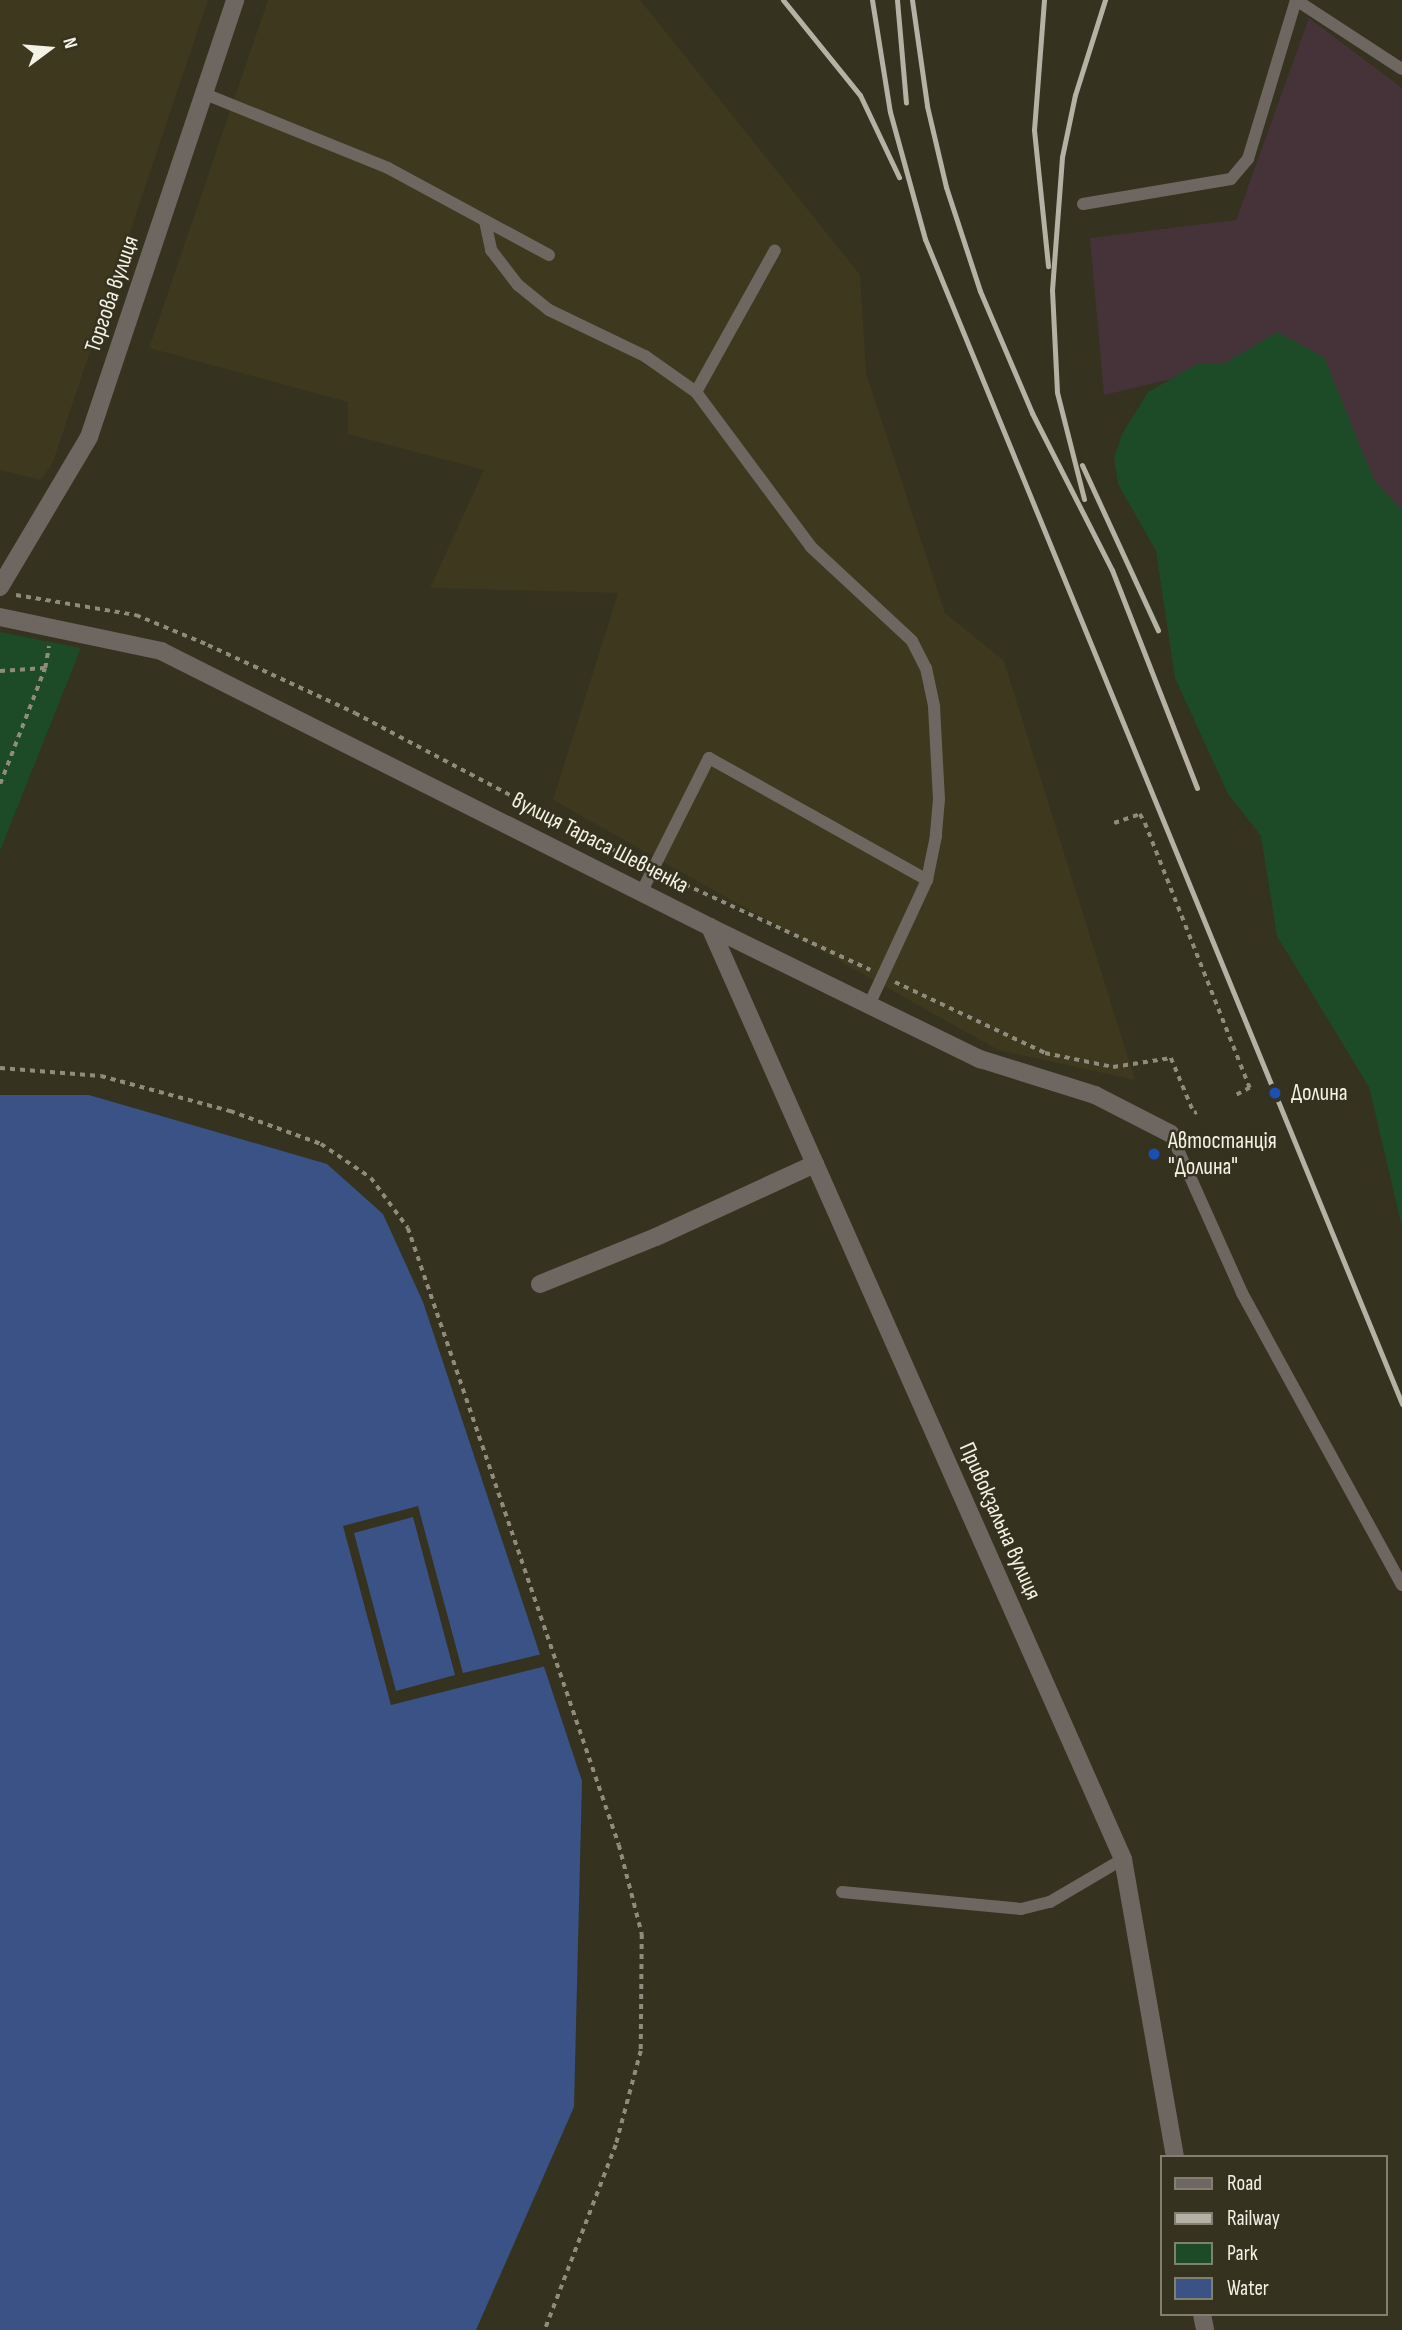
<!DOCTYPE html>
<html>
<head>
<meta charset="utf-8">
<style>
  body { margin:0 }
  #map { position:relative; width:1402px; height:2330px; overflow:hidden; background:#35321f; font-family:"Sofia Sans Condensed",sans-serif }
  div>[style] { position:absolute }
  .built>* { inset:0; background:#3d381e }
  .industrial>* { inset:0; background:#46333a }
  .green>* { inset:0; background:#1d4a27 }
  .water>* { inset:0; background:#3a5285 }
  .pier>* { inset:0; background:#35321f }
  .path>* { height:3.5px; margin-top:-1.75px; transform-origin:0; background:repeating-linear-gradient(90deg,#8f8c7d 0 5px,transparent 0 10px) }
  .service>* { height:12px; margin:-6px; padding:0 6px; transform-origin:6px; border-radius:6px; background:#6e6660 }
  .minor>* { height:18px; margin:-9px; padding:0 9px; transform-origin:9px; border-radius:9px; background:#6e6660 }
  .tertiary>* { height:18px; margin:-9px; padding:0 9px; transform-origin:9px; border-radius:9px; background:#6e6660 }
  .rail>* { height:5px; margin:-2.5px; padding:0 2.5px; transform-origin:2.5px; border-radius:2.5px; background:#b4b2a4 }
  .dots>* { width:19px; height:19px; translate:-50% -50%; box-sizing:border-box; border:4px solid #35321f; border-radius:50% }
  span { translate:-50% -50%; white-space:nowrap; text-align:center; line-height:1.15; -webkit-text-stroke:5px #35321f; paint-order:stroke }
  .street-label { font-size:23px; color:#f4f2e6 }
  .poi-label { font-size:23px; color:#f4f2e6 }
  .left { translate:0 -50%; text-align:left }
  .legend { position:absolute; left:1160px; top:2155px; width:228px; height:161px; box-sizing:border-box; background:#35321f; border:2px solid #817f6f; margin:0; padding:9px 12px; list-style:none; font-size:21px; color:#f4f2e6 }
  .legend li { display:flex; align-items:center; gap:14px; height:35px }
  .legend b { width:35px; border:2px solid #817f6f }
  .north { position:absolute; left:14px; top:14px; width:70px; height:70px; -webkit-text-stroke:5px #35321f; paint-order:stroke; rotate:74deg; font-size:19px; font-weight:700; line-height:28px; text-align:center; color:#f4f2e6 }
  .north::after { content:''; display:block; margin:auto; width:24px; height:32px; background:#f4f2e6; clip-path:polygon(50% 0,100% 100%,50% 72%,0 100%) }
</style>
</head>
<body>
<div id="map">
  <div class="built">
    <i style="clip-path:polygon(0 0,208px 0,53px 462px,41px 480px,0 470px)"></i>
    <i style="clip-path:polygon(268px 0,640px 0,860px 275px,866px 373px,945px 613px,1004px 661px,1135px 1080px,998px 1050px,553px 800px,618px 593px,430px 588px,484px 470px,348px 434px,348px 402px,149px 348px)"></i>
  </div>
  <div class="industrial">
    <i style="clip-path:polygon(1309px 18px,1402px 88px,1402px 905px,1171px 379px,1104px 395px,1090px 238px,1236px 220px)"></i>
  </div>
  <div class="green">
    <i style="clip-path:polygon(1277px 332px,1324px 357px,1374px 480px,1402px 510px,1402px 1227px,1369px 1087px,1277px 936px,1261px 836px,1228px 794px,1175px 678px,1156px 551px,1118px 484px,1114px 458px,1122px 434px,1148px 392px,1199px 363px,1225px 363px)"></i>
    <i style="clip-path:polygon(0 632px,81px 648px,0 851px)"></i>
  </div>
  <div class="water">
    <i style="clip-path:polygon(0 1095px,89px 1095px,327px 1164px,383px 1214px,423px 1302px,582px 1781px,574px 2107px,476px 2330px,0 2330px)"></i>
  </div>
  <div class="pier">
    <i style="clip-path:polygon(evenodd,418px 1506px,463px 1673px,542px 1654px,546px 1666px,391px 1705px,343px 1526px,418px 1506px,413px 1517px,455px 1675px,396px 1691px,354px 1533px,413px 1517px)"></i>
  </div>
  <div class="path">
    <i style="left:16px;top:595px;width:122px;rotate:9.5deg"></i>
    <i style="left:136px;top:615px;width:78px;rotate:22.6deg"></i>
    <i style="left:208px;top:645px;width:162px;rotate:24.8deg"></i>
    <i style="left:355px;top:713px;width:320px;rotate:27.9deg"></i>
    <i style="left:0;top:671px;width:45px;rotate:-3.8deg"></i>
    <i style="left:45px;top:668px;width:22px;rotate:-80deg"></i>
    <i style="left:0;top:784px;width:124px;rotate:-68.8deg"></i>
    <i style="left:1114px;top:823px;width:28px;rotate:-19deg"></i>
    <i style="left:1140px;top:814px;width:10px;rotate:61deg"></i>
    <i style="left:1145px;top:823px;width:285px;rotate:68.4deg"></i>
    <i style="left:1250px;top:1088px;width:17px;rotate:152deg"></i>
    <i style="left:667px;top:876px;width:224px;rotate:24.8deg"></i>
    <i style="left:895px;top:982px;width:166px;rotate:25.3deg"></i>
    <i style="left:1045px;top:1053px;width:69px;rotate:11.6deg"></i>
    <i style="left:1113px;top:1067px;width:59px;rotate:-8.8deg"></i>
    <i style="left:1171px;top:1058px;width:60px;rotate:67.3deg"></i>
    <i style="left:1194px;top:1113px;width:3px;rotate:-18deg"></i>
    <i style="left:0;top:1068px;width:101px;rotate:4.5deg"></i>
    <i style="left:101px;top:1076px;width:134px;rotate:15.2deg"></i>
    <i style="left:230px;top:1111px;width:97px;rotate:19.9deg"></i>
    <i style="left:321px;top:1144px;width:60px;rotate:34.2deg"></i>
    <i style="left:371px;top:1178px;width:62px;rotate:53.5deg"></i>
    <i style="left:408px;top:1228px;width:652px;rotate:71.12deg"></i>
    <i style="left:619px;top:1845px;width:92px;rotate:75.5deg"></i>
    <i style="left:642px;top:1934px;width:117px;rotate:90.5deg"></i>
    <i style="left:641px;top:2051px;width:97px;rotate:104.9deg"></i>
    <i style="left:616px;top:2145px;width:198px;rotate:111deg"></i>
  </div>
  <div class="service">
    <i style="left:205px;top:94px;width:197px;rotate:22deg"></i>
    <i style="left:388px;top:168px;width:183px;rotate:28.4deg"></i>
    <i style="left:1083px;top:204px;width:150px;rotate:-9.6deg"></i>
    <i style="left:1231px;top:179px;width:26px;rotate:-50deg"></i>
    <i style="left:1248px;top:159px;width:166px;rotate:-73.2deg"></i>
    <i style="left:1296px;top:0;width:126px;rotate:33.1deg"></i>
    <i style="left:485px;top:221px;width:30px;rotate:78deg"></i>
    <i style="left:491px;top:250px;width:44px;rotate:52.4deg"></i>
    <i style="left:518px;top:285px;width:40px;rotate:39deg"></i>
    <i style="left:549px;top:310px;width:106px;rotate:25.6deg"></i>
    <i style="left:645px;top:356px;width:62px;rotate:35.2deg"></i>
    <i style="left:696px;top:392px;width:193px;rotate:53.4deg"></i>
    <i style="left:811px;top:547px;width:138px;rotate:42.9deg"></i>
    <i style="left:912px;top:641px;width:30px;rotate:63deg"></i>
    <i style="left:926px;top:668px;width:40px;rotate:78deg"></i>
    <i style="left:934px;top:707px;width:92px;rotate:86.9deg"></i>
    <i style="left:939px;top:799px;width:37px;rotate:95deg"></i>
    <i style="left:936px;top:836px;width:45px;rotate:101.6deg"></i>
    <i style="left:927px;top:880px;width:136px;rotate:114.9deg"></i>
    <i style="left:696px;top:392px;width:162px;rotate:-60.9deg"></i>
    <i style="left:642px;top:891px;width:149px;rotate:-63.3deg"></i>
    <i style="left:709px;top:758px;width:250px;rotate:29.2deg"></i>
    <i style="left:1171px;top:1134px;width:174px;rotate:65.9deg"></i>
    <i style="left:1242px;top:1293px;width:333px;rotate:61.3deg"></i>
    <i style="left:842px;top:1892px;width:180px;rotate:5.4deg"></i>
    <i style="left:1021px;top:1909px;width:30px;rotate:-14deg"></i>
    <i style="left:1050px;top:1902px;width:85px;rotate:-30.5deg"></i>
  </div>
  <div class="minor">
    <i style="left:0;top:587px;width:174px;rotate:-59.3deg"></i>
    <i style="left:89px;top:437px;width:461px;rotate:-71.5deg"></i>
    <i style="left:710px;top:927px;width:1019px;rotate:66.1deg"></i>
    <i style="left:1123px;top:1859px;width:303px;rotate:80.1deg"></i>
    <i style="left:710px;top:927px;width:301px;rotate:26.1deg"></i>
    <i style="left:980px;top:1059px;width:121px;rotate:17.4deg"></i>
    <i style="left:1095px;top:1095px;width:85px;rotate:27.2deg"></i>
    <i style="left:540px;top:1284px;width:125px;rotate:-22.1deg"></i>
    <i style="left:656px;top:1237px;width:175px;rotate:-24.7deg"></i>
    <i style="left:1202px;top:2314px;width:16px;rotate:79deg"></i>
  </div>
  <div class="tertiary">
    <i style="left:0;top:617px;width:165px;rotate:11.9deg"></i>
    <i style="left:161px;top:651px;width:614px;rotate:26.69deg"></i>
  </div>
  <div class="rail">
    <i style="left:783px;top:0;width:122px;rotate:51deg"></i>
    <i style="left:860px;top:95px;width:91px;rotate:64.6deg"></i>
    <i style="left:872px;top:0;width:113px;rotate:80.9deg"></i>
    <i style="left:890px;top:112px;width:132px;rotate:74.6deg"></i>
    <i style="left:925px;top:239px;width:1259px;rotate:67.73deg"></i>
    <i style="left:897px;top:0;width:103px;rotate:85deg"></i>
    <i style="left:912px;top:0;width:107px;rotate:81.9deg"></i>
    <i style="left:927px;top:106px;width:83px;rotate:76.8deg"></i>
    <i style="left:946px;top:187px;width:109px;rotate:71.9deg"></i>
    <i style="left:980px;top:291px;width:133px;rotate:66.9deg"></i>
    <i style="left:1032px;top:413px;width:176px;rotate:63deg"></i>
    <i style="left:1112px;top:570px;width:234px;rotate:68.7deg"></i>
    <i style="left:1044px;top:0;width:130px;rotate:94.4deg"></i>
    <i style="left:1034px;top:130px;width:137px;rotate:84.1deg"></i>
    <i style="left:1082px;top:465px;width:182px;rotate:65.3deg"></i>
    <i style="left:1084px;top:499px;width:110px;rotate:-104.2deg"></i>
    <i style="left:1057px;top:392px;width:102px;rotate:-92.8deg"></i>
    <i style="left:1052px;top:290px;width:133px;rotate:-85.7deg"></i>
    <i style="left:1062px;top:157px;width:63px;rotate:-78.2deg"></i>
    <i style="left:1075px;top:95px;width:100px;rotate:-72.5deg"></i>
  </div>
  <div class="dots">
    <i style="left:1275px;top:1093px;background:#1a4fb4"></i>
    <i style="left:1154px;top:1154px;background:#1a4fb4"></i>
  </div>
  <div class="street-label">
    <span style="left:112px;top:294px;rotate:-71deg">Торгова вулиця</span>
    <span style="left:600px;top:843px;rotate:27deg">вулиця Тараса Шевченка</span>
    <span style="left:1000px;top:1521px;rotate:66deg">Привокзальна вулиця</span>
  </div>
  <div class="poi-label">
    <span class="left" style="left:1291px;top:1093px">Долина</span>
    <span class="left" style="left:1168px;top:1154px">Автостанція<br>"Долина"</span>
  </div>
  <ul class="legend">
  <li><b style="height:9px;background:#6e6660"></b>Road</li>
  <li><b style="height:9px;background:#b4b2a4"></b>Railway</li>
  <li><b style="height:19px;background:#1d4a27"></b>Park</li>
  <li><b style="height:19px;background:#3a5285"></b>Water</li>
  </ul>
  <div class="north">N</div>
</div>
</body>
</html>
